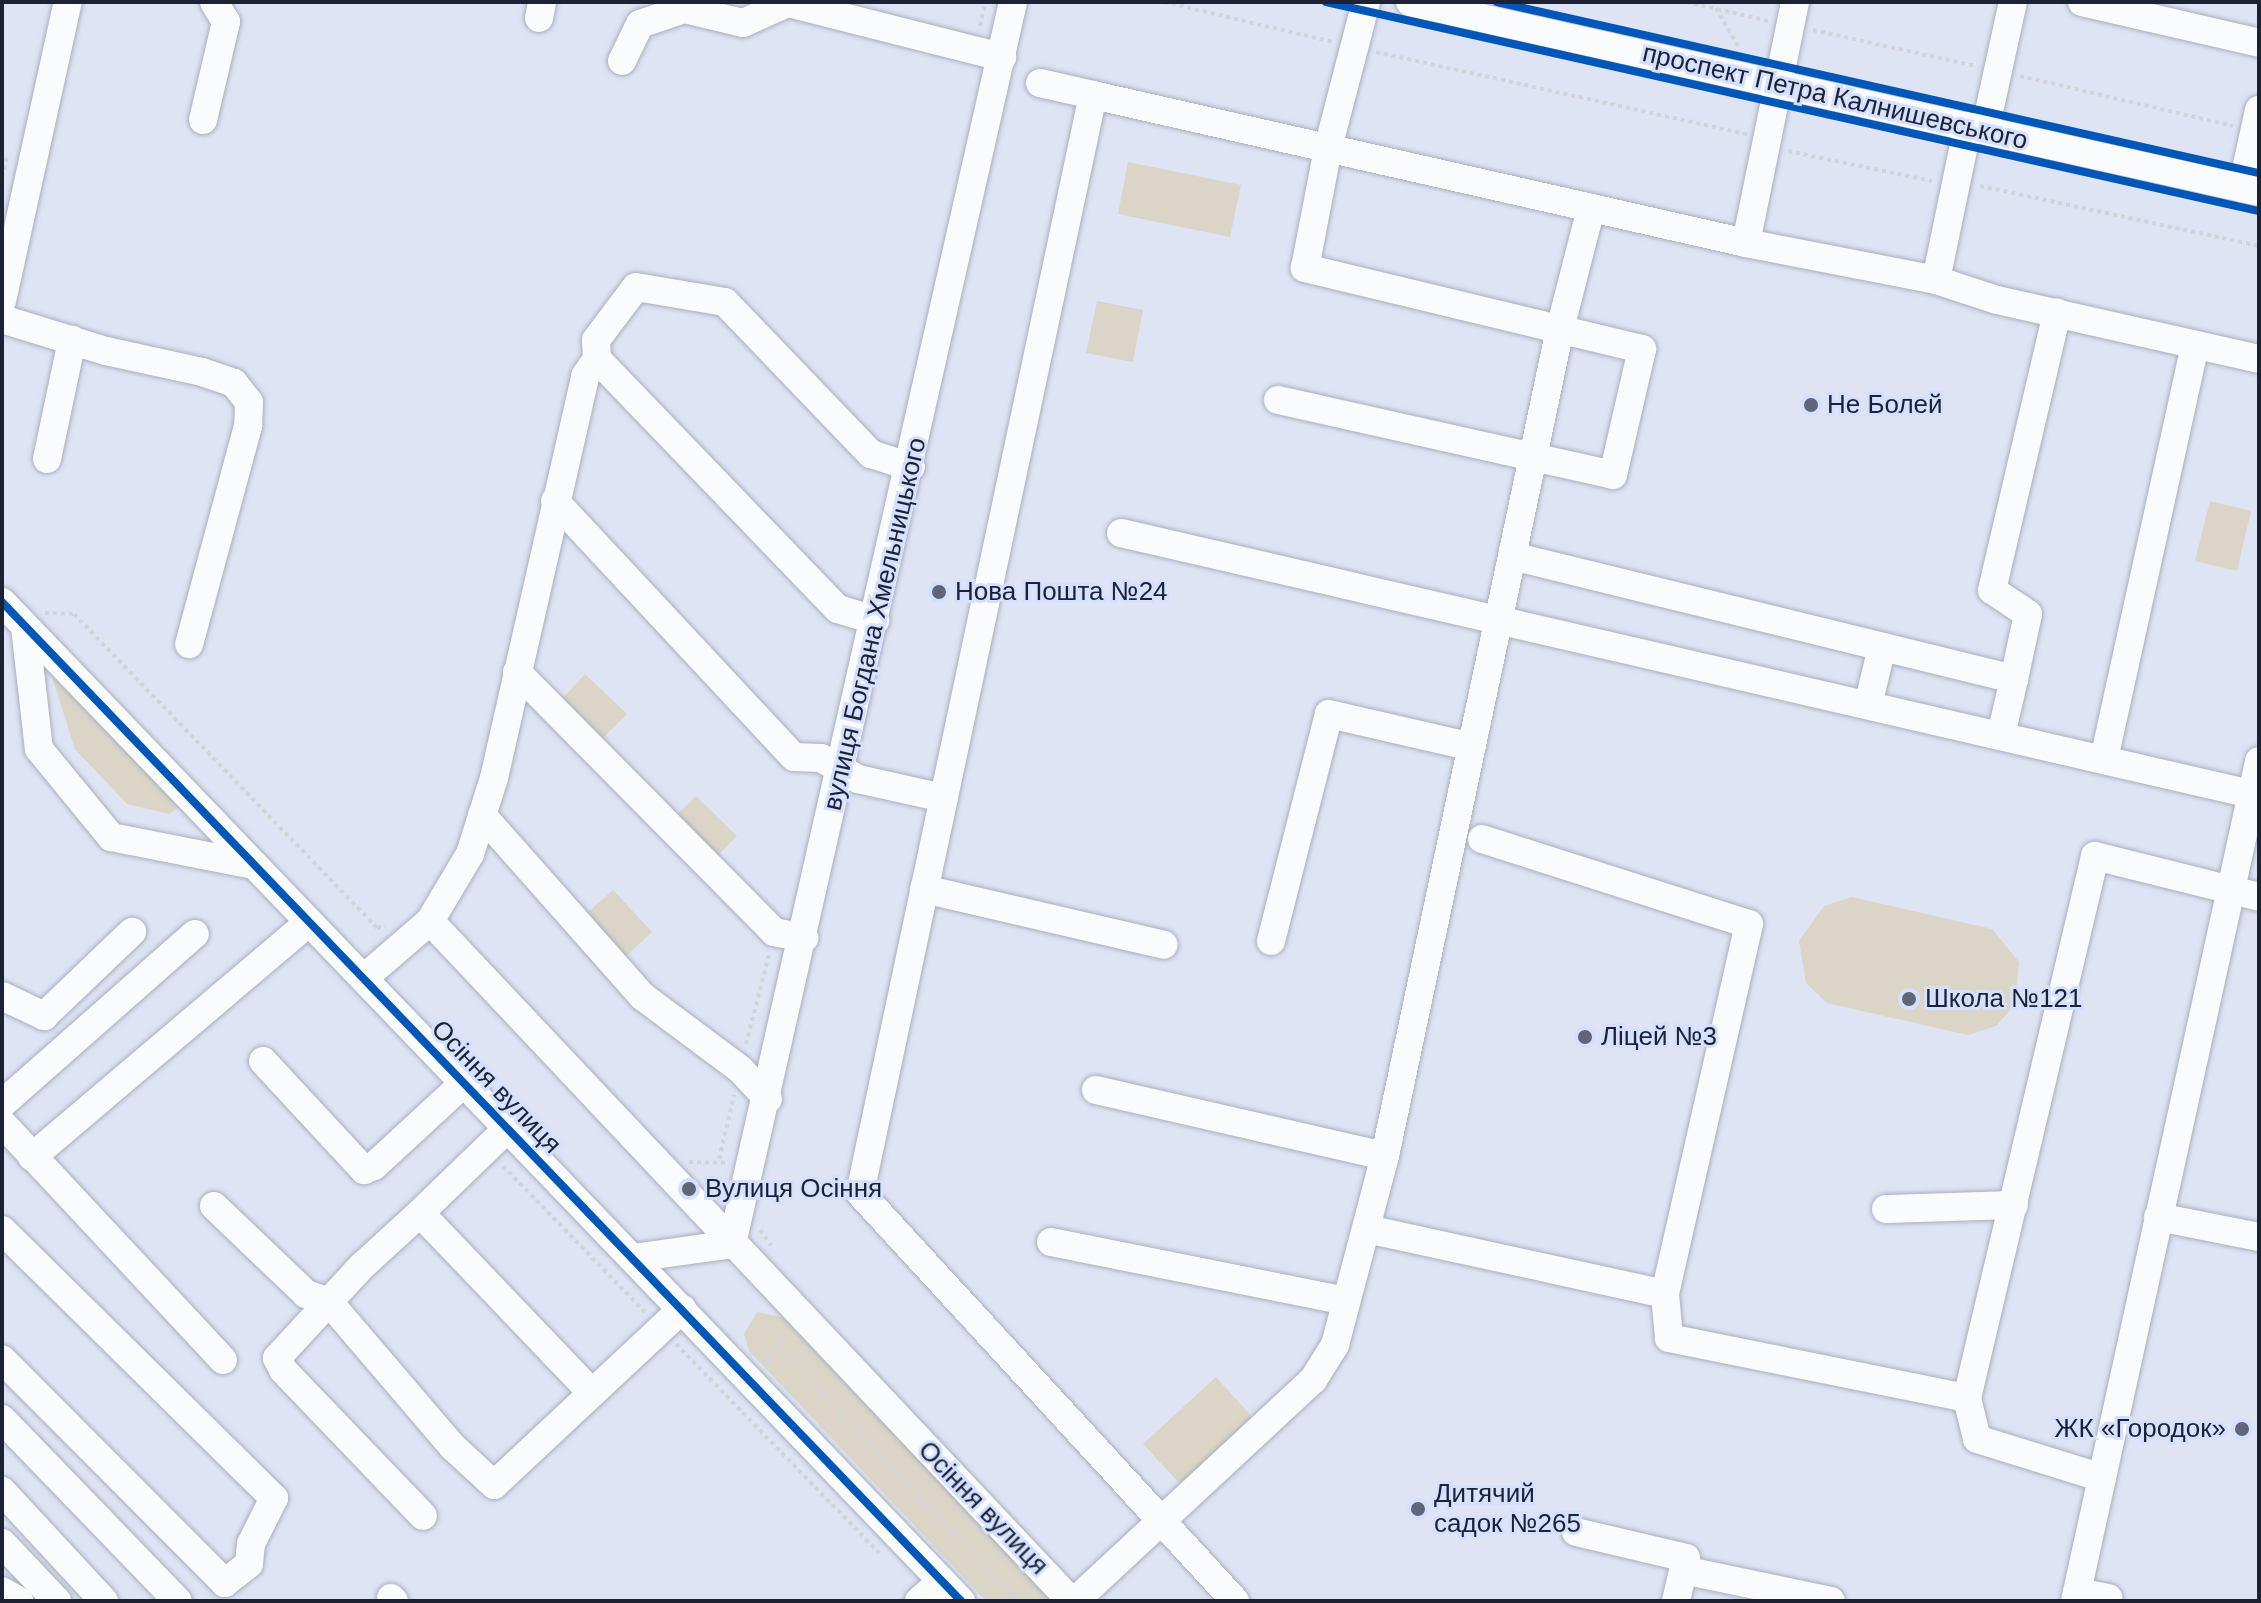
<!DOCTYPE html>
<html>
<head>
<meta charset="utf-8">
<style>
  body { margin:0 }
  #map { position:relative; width:2261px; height:1603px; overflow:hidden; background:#dee4f4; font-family:Helvetica,sans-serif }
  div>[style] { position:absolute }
  .green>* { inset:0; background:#dad5c7 }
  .path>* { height:4px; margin-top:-2px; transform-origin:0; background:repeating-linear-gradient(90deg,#d2d4da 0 4px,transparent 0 8px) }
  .roads { filter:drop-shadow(0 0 2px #a9afbf) drop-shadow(0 0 2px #a9afbf) }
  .minor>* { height:28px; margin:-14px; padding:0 14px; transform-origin:14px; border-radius:14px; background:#fafbfd }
  .cycleway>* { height:8px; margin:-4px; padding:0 4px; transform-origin:4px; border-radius:4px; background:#0057b8 }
  .dots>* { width:22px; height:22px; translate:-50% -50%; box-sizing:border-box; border:4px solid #d4e0fe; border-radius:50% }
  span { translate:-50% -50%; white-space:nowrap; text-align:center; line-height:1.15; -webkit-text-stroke:6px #d4e0fe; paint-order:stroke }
  .street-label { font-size:26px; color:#1c2234 }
  .poi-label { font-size:26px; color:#1c2234 }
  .left { translate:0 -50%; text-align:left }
  .right { translate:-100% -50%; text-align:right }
  .frame { position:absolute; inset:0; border:4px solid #1c2234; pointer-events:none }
</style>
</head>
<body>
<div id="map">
  <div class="green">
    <i style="clip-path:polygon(1128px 162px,1241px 185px,1230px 237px,1118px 214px)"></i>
    <i style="clip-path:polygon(1097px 301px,1143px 310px,1133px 362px,1086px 353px)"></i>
    <i style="clip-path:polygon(2210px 501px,2251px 511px,2237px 571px,2195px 561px)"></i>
    <i style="clip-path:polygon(585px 674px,627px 714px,601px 740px,560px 701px)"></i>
    <i style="clip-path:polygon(52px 677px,175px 800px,177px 808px,170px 814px,127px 804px,75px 749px)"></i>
    <i style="clip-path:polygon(696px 796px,737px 836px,711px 862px,670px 822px)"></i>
    <i style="clip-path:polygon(613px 890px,652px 932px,625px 957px,586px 914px)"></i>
    <i style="clip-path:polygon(1852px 897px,1992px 929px,2019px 962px,2015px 1005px,1996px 1026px,1968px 1035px,1827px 1003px,1806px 983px,1799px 941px,1824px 906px)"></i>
    <i style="clip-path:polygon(757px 1312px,782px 1317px,1054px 1601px,986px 1601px,749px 1351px,744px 1334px)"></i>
    <i style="clip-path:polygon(1216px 1377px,1255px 1420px,1182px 1486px,1143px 1444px)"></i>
  </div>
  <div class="path">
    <i style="left:1164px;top:2px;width:174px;rotate:13.3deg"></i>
    <i style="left:1686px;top:2px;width:85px;rotate:12.9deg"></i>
    <i style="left:1716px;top:8px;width:44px;rotate:59.9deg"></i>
    <i style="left:980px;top:26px;width:25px;rotate:-78deg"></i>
    <i style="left:1813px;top:30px;width:167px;rotate:12.5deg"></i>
    <i style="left:1376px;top:52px;width:380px;rotate:12.5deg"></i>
    <i style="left:2020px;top:76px;width:219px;rotate:13.2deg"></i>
    <i style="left:1788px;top:151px;width:147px;rotate:11.8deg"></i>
    <i style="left:2px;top:177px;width:22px;rotate:-77deg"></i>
    <i style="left:1980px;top:186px;width:285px;rotate:12.1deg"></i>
    <i style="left:45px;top:613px;width:29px;rotate:2deg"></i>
    <i style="left:74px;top:614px;width:436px;rotate:46deg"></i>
    <i style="left:377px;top:928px;width:9px;rotate:-13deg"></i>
    <i style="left:746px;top:1044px;width:92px;rotate:-75.5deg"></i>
    <i style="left:719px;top:1159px;width:66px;rotate:-76.8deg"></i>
    <i style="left:689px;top:1162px;width:39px;rotate:1deg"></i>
    <i style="left:503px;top:1166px;width:204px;rotate:45.8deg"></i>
    <i style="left:760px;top:1230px;width:19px;rotate:54deg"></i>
    <i style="left:676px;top:1344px;width:296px;rotate:45.8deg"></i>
    <i style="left:777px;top:1346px;width:351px;rotate:46.6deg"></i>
    <i style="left:764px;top:1364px;width:40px;rotate:-53deg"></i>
  </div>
  <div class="roads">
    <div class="minor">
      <i style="left:1410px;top:2px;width:870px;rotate:12.61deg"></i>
      <i style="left:2082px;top:2px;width:182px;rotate:13deg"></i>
      <i style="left:539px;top:18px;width:16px;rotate:-79deg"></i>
      <i style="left:622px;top:61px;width:41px;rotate:-64.1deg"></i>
      <i style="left:640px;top:24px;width:46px;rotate:-18.8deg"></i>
      <i style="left:684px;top:9px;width:61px;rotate:13.3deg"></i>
      <i style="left:743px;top:23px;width:49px;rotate:-24deg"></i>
      <i style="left:788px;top:3px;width:221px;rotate:14.2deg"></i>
      <i style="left:1040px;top:83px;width:54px;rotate:12.8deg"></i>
      <i style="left:1093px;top:95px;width:1122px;rotate:101.98deg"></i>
      <i style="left:860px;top:1193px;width:554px;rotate:47.41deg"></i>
      <i style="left:1093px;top:95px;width:670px;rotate:12.77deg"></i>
      <i style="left:1746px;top:243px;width:194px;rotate:11deg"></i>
      <i style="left:1936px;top:280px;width:64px;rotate:18.2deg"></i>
      <i style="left:1997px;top:300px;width:269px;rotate:12.7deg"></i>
      <i style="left:203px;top:120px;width:101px;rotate:-76.8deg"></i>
      <i style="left:226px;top:22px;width:23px;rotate:-121deg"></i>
      <i style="left:1985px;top:130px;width:131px;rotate:-77.7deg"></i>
      <i style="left:2242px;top:188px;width:80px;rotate:-77.7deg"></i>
      <i style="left:1746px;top:243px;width:246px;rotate:-78.5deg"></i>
      <i style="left:1936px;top:280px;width:157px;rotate:-78.3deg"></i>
      <i style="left:2px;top:301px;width:306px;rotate:-77.6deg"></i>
      <i style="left:2px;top:319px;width:109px;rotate:17.1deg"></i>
      <i style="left:106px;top:351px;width:98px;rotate:12.3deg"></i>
      <i style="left:202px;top:372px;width:34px;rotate:19deg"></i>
      <i style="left:234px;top:383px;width:24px;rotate:52deg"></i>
      <i style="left:249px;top:402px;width:24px;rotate:92deg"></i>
      <i style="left:248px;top:426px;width:226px;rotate:105.1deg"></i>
      <i style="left:597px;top:359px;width:347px;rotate:46.1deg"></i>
      <i style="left:838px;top:609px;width:39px;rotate:17deg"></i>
      <i style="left:1278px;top:400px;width:343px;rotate:12.6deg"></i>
      <i style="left:1613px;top:475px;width:129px;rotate:-77deg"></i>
      <i style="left:1642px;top:349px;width:347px;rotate:-166.5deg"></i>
      <i style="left:1305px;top:268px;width:122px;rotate:-79.1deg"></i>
      <i style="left:1328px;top:148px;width:151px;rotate:-75.4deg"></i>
      <i style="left:47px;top:459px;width:122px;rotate:-78.1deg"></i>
      <i style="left:555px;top:501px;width:350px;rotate:47deg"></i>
      <i style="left:794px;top:757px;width:27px;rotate:2deg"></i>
      <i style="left:821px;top:758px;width:43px;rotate:29.6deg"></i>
      <i style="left:858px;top:779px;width:88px;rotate:12.5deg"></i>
      <i style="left:1121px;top:533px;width:1168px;rotate:13.01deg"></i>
      <i style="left:1512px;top:556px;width:517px;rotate:13.77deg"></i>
      <i style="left:2014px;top:679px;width:66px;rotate:-77.8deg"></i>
      <i style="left:2028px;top:614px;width:43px;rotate:-146.3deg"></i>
      <i style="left:1992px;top:590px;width:285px;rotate:-76.8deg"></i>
      <i style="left:2px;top:602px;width:1385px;rotate:46.17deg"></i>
      <i style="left:25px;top:627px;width:123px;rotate:83.5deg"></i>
      <i style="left:39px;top:749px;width:114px;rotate:50.7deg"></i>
      <i style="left:111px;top:837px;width:146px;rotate:11.1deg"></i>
      <i style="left:517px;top:672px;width:366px;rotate:45.3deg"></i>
      <i style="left:774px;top:932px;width:31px;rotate:11deg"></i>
      <i style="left:1868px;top:705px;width:60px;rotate:-76.4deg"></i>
      <i style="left:2001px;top:735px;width:57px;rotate:-76.9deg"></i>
      <i style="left:2104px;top:759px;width:424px;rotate:-77.6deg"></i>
      <i style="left:482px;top:815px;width:242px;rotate:48.5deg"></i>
      <i style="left:642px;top:996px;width:122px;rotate:36.7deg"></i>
      <i style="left:740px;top:1069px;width:41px;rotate:47deg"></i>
      <i style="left:1482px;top:839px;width:280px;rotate:17.7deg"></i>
      <i style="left:1749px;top:924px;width:379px;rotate:102.8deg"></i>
      <i style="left:924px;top:889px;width:246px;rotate:13.1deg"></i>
      <i style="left:430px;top:921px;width:934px;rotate:46.69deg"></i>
      <i style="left:1271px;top:941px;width:234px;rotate:-75.7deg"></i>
      <i style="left:1329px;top:714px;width:144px;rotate:12.9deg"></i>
      <i style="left:364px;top:978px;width:87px;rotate:-40.8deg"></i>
      <i style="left:430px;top:921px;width:78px;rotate:-59.2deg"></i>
      <i style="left:470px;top:854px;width:80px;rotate:-72.5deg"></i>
      <i style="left:494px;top:778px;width:412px;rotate:-77.2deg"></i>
      <i style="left:585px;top:376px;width:21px;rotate:-55deg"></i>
      <i style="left:597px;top:359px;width:19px;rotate:-93deg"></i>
      <i style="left:596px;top:340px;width:66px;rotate:-53deg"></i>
      <i style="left:636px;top:287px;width:90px;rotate:9.6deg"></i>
      <i style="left:725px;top:302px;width:211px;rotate:46.2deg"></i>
      <i style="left:871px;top:454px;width:42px;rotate:18deg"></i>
      <i style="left:2px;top:996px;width:47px;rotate:25.5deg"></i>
      <i style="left:44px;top:1016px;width:122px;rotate:-43.7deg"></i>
      <i style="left:263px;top:1061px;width:149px;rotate:47.2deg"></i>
      <i style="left:364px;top:1170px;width:11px;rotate:-22deg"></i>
      <i style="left:374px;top:1166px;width:122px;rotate:-42.7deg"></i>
      <i style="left:1096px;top:1090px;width:296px;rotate:12.9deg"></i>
      <i style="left:2px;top:1104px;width:257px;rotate:-41.4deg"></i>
      <i style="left:2px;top:1123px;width:324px;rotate:47deg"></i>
      <i style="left:508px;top:1128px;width:122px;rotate:136deg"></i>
      <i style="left:420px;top:1213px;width:249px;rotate:46.3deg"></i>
      <i style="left:32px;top:1157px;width:363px;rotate:-40.3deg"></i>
      <i style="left:214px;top:1206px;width:127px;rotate:43.7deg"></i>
      <i style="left:306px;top:1294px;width:24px;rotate:19deg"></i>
      <i style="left:329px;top:1302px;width:191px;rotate:49.5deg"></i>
      <i style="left:453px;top:1447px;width:56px;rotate:42.8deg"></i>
      <i style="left:494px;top:1485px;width:258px;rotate:-43.1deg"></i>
      <i style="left:1886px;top:1209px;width:128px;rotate:-1.8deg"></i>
      <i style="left:420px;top:1213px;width:80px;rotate:137.5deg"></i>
      <i style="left:361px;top:1267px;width:124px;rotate:132.7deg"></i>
      <i style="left:277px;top:1358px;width:13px;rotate:63deg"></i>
      <i style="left:283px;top:1370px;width:202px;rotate:46.2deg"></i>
      <i style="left:2158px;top:1217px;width:103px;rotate:11.2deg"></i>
      <i style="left:1367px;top:1229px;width:305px;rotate:12.3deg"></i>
      <i style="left:1665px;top:1294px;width:44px;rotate:84.8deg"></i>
      <i style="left:1669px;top:1338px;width:304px;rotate:11.4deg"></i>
      <i style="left:1967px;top:1398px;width:42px;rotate:76.3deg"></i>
      <i style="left:1977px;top:1439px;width:131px;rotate:17.3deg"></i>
      <i style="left:2px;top:1230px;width:382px;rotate:44.6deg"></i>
      <i style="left:274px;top:1498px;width:51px;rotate:116.6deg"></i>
      <i style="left:251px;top:1544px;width:20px;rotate:96deg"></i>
      <i style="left:249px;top:1564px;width:31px;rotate:142deg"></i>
      <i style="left:225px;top:1583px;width:316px;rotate:-134.9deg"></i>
      <i style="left:1051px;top:1242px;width:301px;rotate:11.3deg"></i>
      <i style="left:732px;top:1244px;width:1273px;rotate:-77.25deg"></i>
      <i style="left:633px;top:1258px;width:100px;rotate:-8deg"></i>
      <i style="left:1967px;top:1398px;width:557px;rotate:-76.71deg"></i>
      <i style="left:2095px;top:856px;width:169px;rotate:14deg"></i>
      <i style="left:2px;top:1419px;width:253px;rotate:46deg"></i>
      <i style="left:2px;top:1491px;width:150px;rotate:47.2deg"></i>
      <i style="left:1576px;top:1532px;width:113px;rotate:13.3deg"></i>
      <i style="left:1686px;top:1558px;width:44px;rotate:103.1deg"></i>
      <i style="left:2px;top:1543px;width:80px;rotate:46.5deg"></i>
      <i style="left:1683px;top:1570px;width:151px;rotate:11.8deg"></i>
      <i style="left:2px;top:1591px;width:20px;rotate:30deg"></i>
      <i style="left:2077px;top:1592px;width:32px;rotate:11deg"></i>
      <i style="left:391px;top:1598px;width:4px;rotate:45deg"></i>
      <i style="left:919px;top:1601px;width:30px;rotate:-41deg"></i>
      <i style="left:1075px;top:1601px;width:325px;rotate:-42.9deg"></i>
      <i style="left:1313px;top:1380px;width:41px;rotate:-57.8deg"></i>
      <i style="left:1335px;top:1345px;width:196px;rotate:-75.2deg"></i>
      <i style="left:1385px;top:1156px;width:845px;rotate:-78.05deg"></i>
      <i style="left:1560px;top:329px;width:125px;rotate:-75.6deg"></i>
      <i style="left:2075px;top:1601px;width:860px;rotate:-77.64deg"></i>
    </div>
  </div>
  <div class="cycleway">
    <i style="left:1326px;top:2px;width:956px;rotate:12.63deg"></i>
    <i style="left:1497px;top:2px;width:781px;rotate:12.65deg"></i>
    <i style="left:2px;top:602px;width:1385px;rotate:46.17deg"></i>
  </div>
  <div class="dots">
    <i style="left:1811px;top:405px;background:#606677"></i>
    <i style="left:939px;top:592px;background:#606677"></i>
    <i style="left:1909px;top:999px;background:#606677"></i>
    <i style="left:1585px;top:1037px;background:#606677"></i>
    <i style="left:689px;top:1189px;background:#606677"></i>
    <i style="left:2242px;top:1429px;background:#606677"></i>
    <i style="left:1418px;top:1509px;background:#606677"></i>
  </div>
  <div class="street-label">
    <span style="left:1835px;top:97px;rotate:13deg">проспект Петра Калнишевського</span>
    <span style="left:875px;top:624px;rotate:-77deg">вулиця Богдана Хмельницького</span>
    <span style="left:496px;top:1087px;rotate:46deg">Осіння вулиця</span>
    <span style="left:983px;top:1508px;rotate:46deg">Осіння вулиця</span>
  </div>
  <div class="poi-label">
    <span class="left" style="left:1827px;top:405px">Не Болей</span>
    <span class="left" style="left:955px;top:592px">Нова Пошта №24</span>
    <span class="left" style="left:1925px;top:999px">Школа №121</span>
    <span class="left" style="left:1601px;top:1037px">Ліцей №3</span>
    <span class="left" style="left:705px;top:1189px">Вулиця Осіння</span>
    <span class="right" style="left:2226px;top:1429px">ЖК «Городок»</span>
    <span class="left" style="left:1434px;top:1509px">Дитячий<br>садок №265</span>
  </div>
  <div class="frame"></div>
</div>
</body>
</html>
